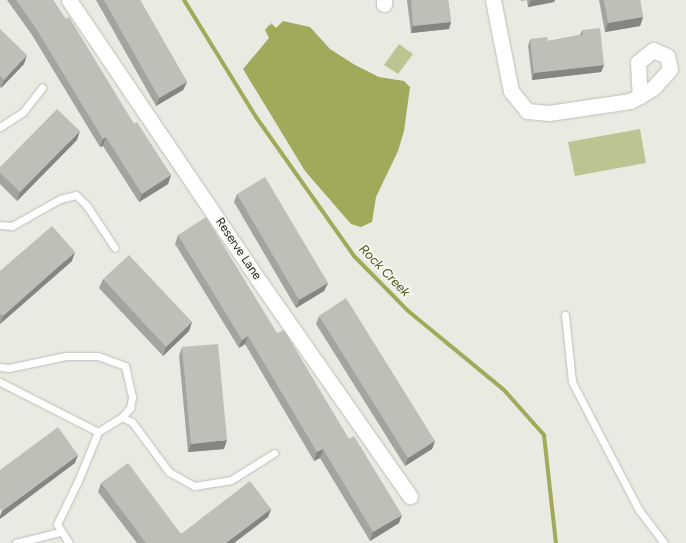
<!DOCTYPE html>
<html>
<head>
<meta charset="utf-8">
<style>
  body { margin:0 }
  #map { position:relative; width:686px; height:543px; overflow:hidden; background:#e9eae2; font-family:Figtree,sans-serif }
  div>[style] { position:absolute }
  .green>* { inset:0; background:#bdc491 }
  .water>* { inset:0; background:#a1aa5a }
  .stream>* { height:4px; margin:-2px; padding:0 2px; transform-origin:2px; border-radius:2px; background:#a1aa5a }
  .roads { filter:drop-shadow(0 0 1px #bdbfb7) drop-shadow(0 0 1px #bdbfb7) }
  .service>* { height:7px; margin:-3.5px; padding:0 3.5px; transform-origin:3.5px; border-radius:3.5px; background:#fff }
  .minor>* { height:15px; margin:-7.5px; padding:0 7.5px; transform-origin:7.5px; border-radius:7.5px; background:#fff }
  .wall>* { inset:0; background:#a3a49d }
  .shaded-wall>* { inset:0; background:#858680 }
  .building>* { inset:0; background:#bebfb7 }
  span { translate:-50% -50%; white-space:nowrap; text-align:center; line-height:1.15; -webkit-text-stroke:4px #f6f7ef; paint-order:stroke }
  .street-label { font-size:12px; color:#272825 }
  .water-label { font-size:13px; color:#4f5419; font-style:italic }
</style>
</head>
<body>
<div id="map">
  <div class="green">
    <i style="clip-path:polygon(399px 44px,413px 54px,398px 74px,384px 65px)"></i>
    <i style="clip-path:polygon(640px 129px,646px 163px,575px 176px,568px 142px)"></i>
  </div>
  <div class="water">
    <i style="clip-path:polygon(283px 21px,310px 27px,330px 49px,355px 65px,379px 77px,404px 81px,410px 87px,404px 131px,398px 151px,376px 197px,372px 222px,361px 227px,351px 224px,305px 171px,243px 69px,269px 38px,265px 30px,270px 24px,270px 27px,271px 23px,276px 28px)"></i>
  </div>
  <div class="stream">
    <i style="left:184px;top:0;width:137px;rotate:58.4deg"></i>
    <i style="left:256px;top:117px;width:170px;rotate:54.8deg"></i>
    <i style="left:354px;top:256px;width:76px;rotate:45.5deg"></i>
    <i style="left:407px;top:310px;width:124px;rotate:39.5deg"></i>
    <i style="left:503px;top:389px;width:62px;rotate:48.3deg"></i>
    <i style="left:544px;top:435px;width:109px;rotate:83.7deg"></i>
  </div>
  <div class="roads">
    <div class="service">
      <i style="left:0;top:127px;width:27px;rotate:-33deg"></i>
      <i style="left:23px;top:112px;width:31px;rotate:-52deg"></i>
      <i style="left:0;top:225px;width:12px;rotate:5deg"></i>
      <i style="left:12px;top:226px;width:55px;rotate:-29.4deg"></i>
      <i style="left:60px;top:199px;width:16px;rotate:-14deg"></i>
      <i style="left:76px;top:195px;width:16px;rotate:45deg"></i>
      <i style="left:87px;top:206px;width:50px;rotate:56.3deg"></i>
      <i style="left:565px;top:315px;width:67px;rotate:84deg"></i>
      <i style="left:572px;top:382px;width:144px;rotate:62.4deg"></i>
      <i style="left:639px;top:510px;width:41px;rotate:52.9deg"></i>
      <i style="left:0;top:367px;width:9px;rotate:6deg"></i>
      <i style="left:9px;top:368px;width:58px;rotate:-11.9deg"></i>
      <i style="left:66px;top:356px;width:32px"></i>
      <i style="left:98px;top:356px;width:29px;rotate:20deg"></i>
      <i style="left:125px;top:366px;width:32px;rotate:77deg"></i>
      <i style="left:132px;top:397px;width:11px;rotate:100deg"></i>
      <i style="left:130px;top:408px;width:12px;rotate:132deg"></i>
      <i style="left:122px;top:417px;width:28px;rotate:148deg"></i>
      <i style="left:98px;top:432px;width:53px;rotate:112.2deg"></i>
      <i style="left:78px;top:481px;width:48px;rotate:116deg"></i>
      <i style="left:57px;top:524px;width:22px;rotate:58deg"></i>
      <i style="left:0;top:382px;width:110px;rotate:27deg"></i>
      <i style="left:122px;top:417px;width:11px;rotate:27deg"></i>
      <i style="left:132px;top:422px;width:62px;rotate:53.5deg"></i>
      <i style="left:169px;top:472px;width:29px;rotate:29deg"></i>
      <i style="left:194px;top:486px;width:37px;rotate:-9deg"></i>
      <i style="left:231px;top:480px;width:51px;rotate:-32.1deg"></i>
      <i style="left:16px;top:543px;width:45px;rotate:-14deg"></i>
    </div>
    <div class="minor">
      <i style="left:69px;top:0;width:344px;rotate:55.9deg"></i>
      <i style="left:262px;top:285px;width:258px;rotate:55deg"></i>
      <i style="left:384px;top:0;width:4px;rotate:90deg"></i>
      <i style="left:493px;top:0;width:93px;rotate:78.8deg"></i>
      <i style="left:511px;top:91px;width:26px;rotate:51deg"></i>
      <i style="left:527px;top:111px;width:22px;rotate:5deg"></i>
      <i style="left:549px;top:113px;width:82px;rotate:-8.4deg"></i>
      <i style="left:630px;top:101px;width:11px;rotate:-27deg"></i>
      <i style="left:640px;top:96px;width:15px;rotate:-32deg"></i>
      <i style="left:653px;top:88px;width:25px;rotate:-48deg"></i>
      <i style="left:670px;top:69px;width:13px;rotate:-103deg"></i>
      <i style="left:667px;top:56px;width:15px;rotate:-157deg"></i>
      <i style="left:653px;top:50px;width:19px;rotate:141deg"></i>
      <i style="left:638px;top:62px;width:34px;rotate:87deg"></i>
    </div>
  </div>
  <div class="wall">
    <i style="clip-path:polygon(7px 0,53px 0,134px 124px,171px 175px,168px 184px,139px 202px,103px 146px,100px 147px,32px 35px)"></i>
    <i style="clip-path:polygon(96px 0,140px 0,187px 82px,183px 90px,156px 106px)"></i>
    <i style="clip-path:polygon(407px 0,448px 0,451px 22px,449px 29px,411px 33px)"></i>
    <i style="clip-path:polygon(521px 0,555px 0,554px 2px,528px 7px,527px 0,521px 1px)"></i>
    <i style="clip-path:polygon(599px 0,640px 0,643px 17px,640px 26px,605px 32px)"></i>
    <i style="clip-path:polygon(0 29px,24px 64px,1px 88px,0 87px)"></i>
    <i style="clip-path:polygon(582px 30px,604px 65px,601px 72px,532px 80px,528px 46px,530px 39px,548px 41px,580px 35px)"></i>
    <i style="clip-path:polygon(77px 140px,17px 201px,0 184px,0 167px)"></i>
    <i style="clip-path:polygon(237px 194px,328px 283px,324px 291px,296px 308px,234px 202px)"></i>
    <i style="clip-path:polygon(178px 235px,277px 333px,399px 523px,370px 541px,320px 458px,314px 461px,245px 344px,239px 348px,175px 244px)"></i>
    <i style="clip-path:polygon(72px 261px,0 324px,0 271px)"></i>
    <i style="clip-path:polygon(103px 279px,192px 322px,189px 331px,163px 356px,99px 288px)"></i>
    <i style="clip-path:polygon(319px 316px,435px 441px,432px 449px,405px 466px,316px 324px)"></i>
    <i style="clip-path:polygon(182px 347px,224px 449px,188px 452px,179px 356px)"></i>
    <i style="clip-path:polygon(101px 483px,181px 534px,271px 509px,268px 517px,234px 543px,137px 543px,98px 492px)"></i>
  </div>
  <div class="shaded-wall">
    <i style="clip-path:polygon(531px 0,555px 0,554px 2px,528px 7px)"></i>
    <i style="clip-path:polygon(643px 17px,640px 26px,605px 32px,608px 23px)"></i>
    <i style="clip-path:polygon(451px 22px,449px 29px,411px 33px,413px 26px)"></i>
    <i style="clip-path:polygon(27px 55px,24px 64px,1px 88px,4px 80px)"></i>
    <i style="clip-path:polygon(604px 65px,601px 72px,532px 80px,534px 73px)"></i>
    <i style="clip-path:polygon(187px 82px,183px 90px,156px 106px,159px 98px)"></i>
    <i style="clip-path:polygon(80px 131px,77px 140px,17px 201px,20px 192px)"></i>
    <i style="clip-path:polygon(106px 137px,103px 146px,100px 147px,103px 139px)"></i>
    <i style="clip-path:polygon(171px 175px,168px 184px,139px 202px,142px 194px)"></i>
    <i style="clip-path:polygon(75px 252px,72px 261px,0 324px,3px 316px)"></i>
    <i style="clip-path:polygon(328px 283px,324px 291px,296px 308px,299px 300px)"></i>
    <i style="clip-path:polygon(192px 322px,189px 331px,163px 356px,166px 347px)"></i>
    <i style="clip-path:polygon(248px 336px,245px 344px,239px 348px,242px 340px)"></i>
    <i style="clip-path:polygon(227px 440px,224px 449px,188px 452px,191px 444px)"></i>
    <i style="clip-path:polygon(435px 441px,432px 449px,405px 466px,408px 458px)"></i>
    <i style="clip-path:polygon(323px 449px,320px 458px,314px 461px,317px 452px)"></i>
    <i style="clip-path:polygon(78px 455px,75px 463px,0 519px,0 516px,2px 511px)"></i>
    <i style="clip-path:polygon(271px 509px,268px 517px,234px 543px,226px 543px)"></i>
    <i style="clip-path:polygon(402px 515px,399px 523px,370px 541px,373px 532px)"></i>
  </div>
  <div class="building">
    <i style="clip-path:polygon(16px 0,53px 0,66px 19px,69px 17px,134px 124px,137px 122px,171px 175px,142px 194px,106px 137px,103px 139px,35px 27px)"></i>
    <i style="clip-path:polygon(104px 0,140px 0,187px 82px,159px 98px)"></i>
    <i style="clip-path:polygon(411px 0,448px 0,451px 22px,413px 26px)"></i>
    <i style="clip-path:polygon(604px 0,640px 0,643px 17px,608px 23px)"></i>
    <i style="clip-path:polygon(600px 28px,604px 65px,534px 73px,530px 39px,547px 37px,548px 41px,583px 35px,582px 30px)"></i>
    <i style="clip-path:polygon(0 29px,27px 55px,4px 80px,0 76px)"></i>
    <i style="clip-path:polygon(57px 109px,80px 131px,20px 192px,0 173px,0 167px)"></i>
    <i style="clip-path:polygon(265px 177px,328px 283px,299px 300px,237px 194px)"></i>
    <i style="clip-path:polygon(206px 217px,277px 333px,284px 330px,349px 439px,354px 436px,402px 515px,373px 532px,323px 449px,317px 452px,248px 336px,242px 340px,178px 235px)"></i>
    <i style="clip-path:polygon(52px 226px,75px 252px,3px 316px,0 313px,0 271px)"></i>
    <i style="clip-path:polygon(129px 255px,192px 322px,166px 347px,103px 279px)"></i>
    <i style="clip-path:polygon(346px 298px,435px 441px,408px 458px,319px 316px)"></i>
    <i style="clip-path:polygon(218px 344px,227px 440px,191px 444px,182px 347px)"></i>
    <i style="clip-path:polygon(58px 427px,78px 455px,2px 511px,0 509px,0 470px)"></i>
    <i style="clip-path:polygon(128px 463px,181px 534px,250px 481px,271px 509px,226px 543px,146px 543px,101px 483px)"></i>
  </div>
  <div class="street-label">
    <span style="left:238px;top:249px;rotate:56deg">Reserve Lane</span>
  </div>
  <div class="water-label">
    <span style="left:384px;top:271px;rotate:46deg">Rock Creek</span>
  </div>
</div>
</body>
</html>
